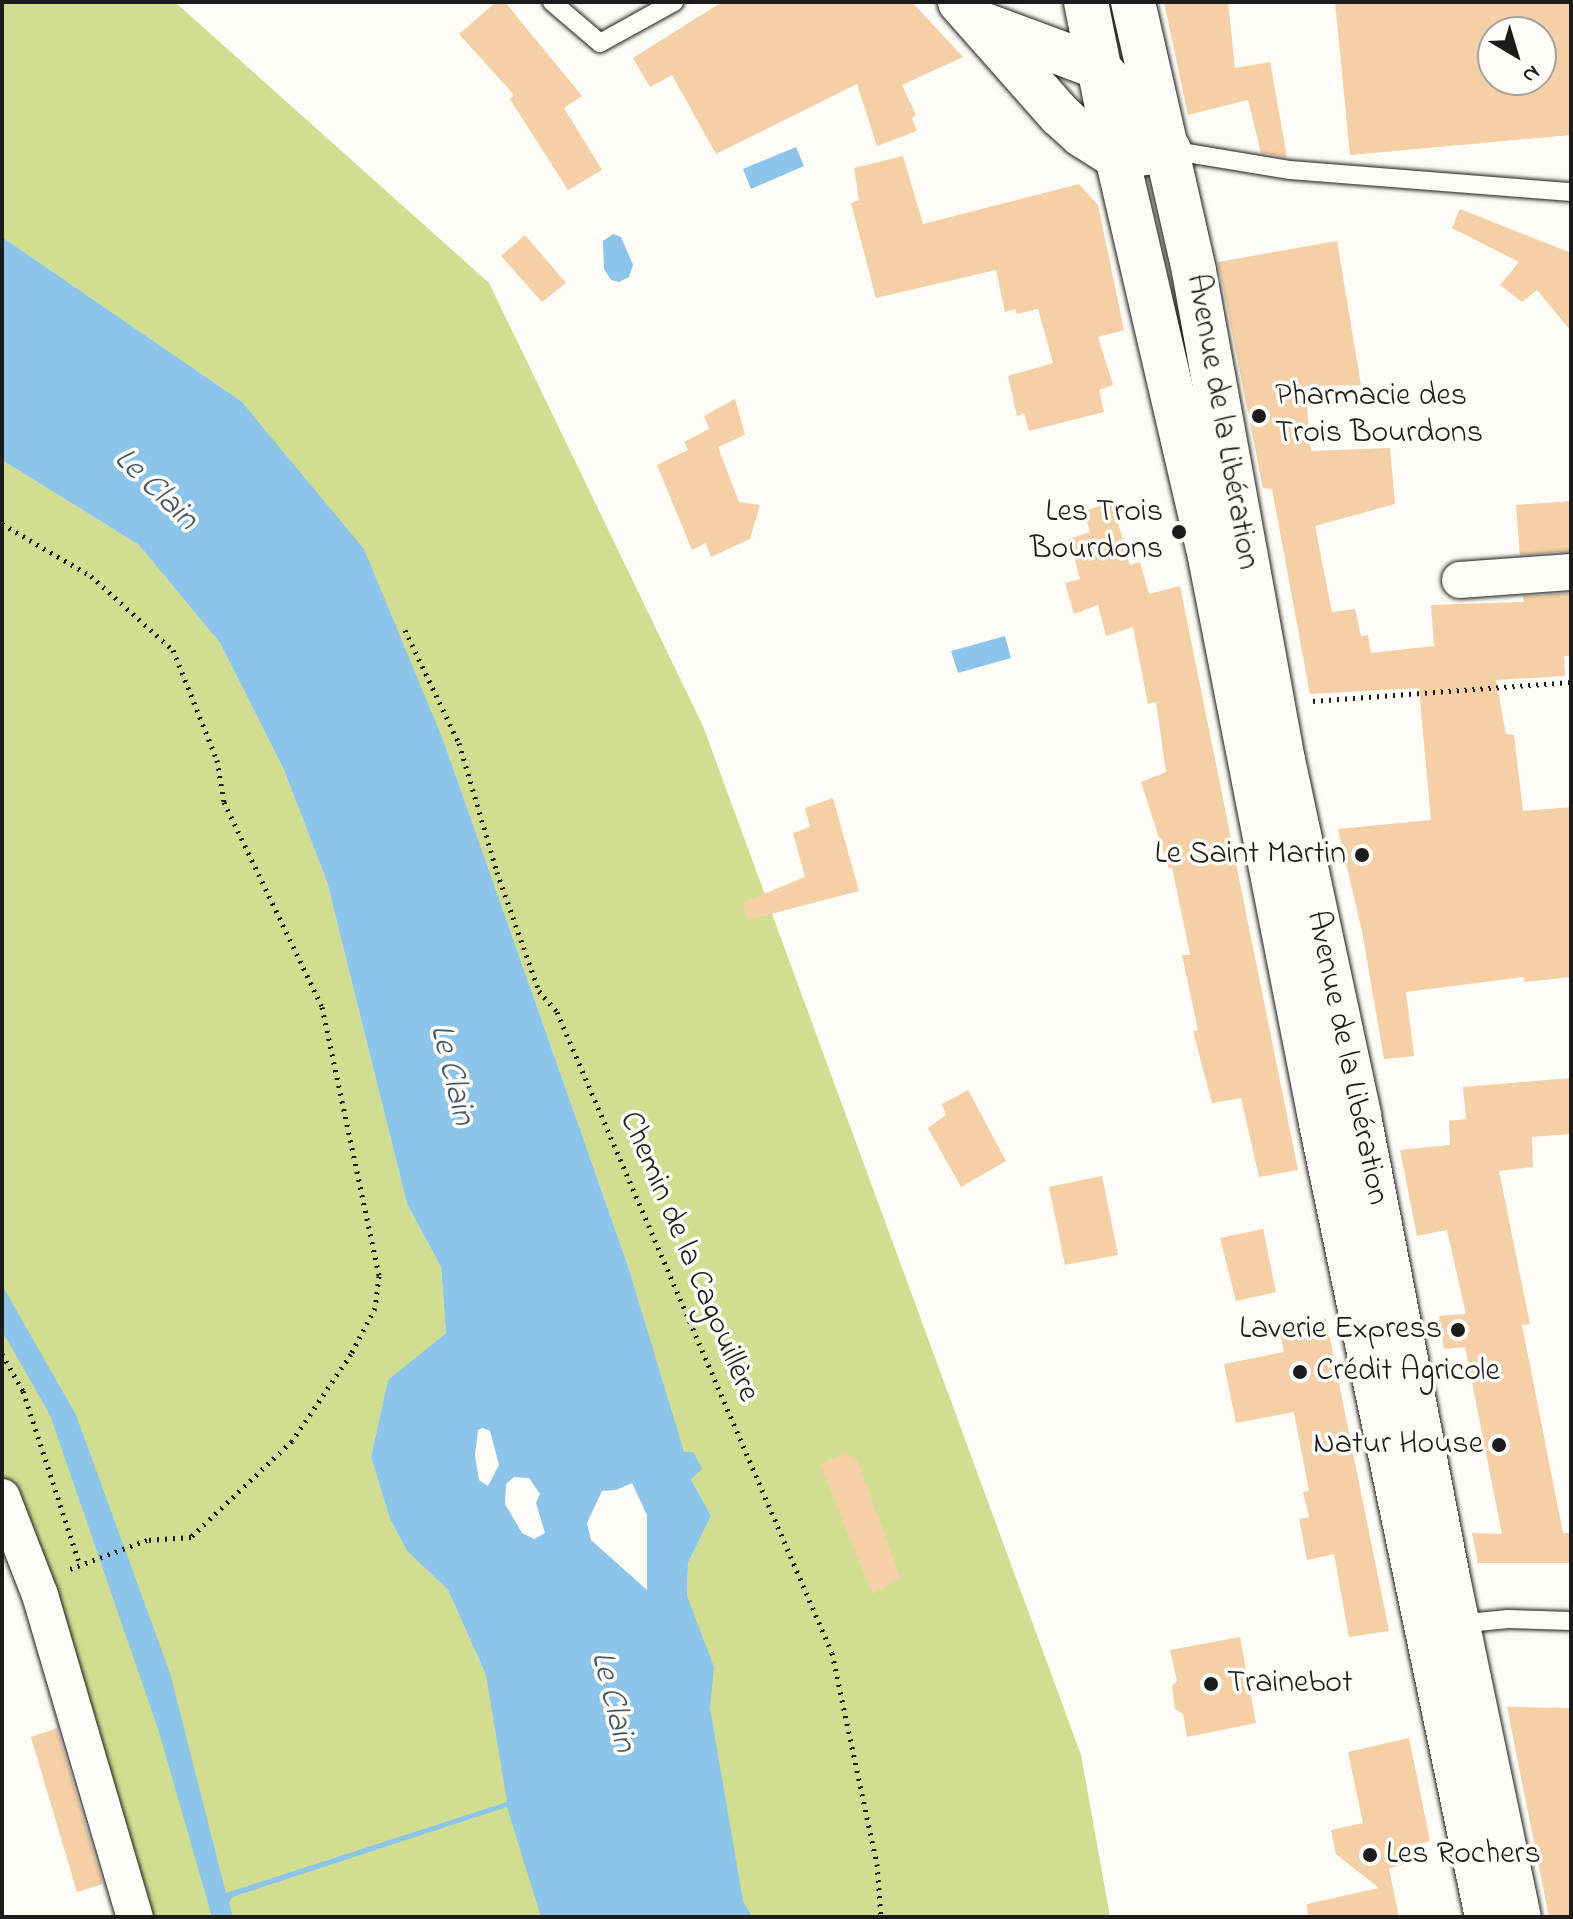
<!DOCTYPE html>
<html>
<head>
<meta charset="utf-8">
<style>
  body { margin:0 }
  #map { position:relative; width:1573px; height:1919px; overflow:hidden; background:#fdfcf7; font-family:"Indie Flower",sans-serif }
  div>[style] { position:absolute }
  .green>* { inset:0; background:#d1de91 }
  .water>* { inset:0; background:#8cc4ea }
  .building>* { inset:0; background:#f5cfa5 }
  .path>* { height:5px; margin-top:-2.5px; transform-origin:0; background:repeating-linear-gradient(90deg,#1c1c1c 0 2px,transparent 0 8px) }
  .roads { filter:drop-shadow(0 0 2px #1c1c1c) drop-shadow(0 0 2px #1c1c1c) }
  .service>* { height:18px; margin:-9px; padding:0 9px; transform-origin:9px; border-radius:9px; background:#fdfcf7 }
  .minor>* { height:36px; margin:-18px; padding:0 18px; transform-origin:18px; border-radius:18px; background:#fdfcf7 }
  .tertiary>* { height:44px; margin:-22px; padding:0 22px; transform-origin:22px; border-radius:22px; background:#fdfcf7 }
  .secondary>* { height:44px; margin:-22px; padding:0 22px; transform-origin:22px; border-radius:22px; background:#fdfcf7 }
  .dots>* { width:22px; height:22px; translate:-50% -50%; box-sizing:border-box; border:4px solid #fdfcf7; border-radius:50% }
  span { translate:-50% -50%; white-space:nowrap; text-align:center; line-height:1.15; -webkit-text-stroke:7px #fdfcf7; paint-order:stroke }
  .poi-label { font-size:32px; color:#1c1c1c }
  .left { translate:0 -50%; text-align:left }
  .right { translate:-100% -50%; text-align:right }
  .street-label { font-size:32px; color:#1c1c1c }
  .water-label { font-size:34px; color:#435764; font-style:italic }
  .frame { position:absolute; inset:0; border:4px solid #1c1c1c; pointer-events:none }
  .north { position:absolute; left:1477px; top:16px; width:80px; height:80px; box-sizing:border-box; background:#fdfcf7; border:2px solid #a3a29f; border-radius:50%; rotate:142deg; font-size:22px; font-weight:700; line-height:32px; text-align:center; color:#1c1c1c }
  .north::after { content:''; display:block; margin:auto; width:28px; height:36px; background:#1c1c1c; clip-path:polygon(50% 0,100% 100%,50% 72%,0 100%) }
</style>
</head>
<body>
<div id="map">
  <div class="green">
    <i style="clip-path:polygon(2px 2px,175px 2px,489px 283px,703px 726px,1081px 1755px,1110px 1917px,145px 1917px,2px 1502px,2px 460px,139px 545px,220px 643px,284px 770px,327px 882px,407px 1204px,441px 1267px,446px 1333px,388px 1381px,371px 1457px,390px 1519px,407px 1551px,448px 1590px,486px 1675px,687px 1596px,688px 1563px,711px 1516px,691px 1479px,628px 1266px,445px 745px,241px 401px,2px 237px)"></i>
  </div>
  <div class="water">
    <i style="clip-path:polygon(796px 147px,804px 166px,751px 189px,743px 169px)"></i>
    <i style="clip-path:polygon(613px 234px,621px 237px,633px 265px,629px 277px,619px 282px,611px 280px,604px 269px,603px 241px)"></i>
    <i style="clip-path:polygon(evenodd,2px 237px,241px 401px,364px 549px,445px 745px,628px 1266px,684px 1452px,693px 1452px,702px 1469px,691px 1479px,711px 1516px,688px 1563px,687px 1596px,714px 1667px,710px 1708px,743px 1901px,752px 1917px,541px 1917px,507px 1807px,232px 1897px,229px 1903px,233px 1917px,212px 1917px,159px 1732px,50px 1415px,2px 1331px,2px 1285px,76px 1415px,170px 1673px,226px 1893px,507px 1802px,486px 1675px,448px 1590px,407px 1551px,390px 1519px,371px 1457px,388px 1380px,446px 1333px,441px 1267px,407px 1204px,327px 882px,284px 770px,220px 643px,139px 545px,2px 460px,2px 237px,483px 1428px,490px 1431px,499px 1465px,488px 1486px,479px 1480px,475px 1455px,478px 1430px,483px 1428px,2px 237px,514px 1477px,529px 1478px,540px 1494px,536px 1503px,545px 1533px,534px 1539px,522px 1533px,505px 1504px,506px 1484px,514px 1477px,2px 237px,632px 1483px,647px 1515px,647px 1590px,591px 1540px,587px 1523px,602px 1491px,616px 1490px,632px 1483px)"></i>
    <i style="clip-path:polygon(1005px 636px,1011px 658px,958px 673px,951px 651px)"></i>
  </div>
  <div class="building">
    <i style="clip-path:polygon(496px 2px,505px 2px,582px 96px,564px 108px,602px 170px,568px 190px,510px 99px,514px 95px,459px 34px)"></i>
    <i style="clip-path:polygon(722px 2px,912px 2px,963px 57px,902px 85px,916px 115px,912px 118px,917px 131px,877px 146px,857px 84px,716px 154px,672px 75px,650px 87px,633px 58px)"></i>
    <i style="clip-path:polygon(1164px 2px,1228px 2px,1235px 68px,1270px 62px,1287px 157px,1261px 153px,1248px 100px,1188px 115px)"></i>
    <i style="clip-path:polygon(evenodd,1335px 2px,1571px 2px,1571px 135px,1350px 155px,1335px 2px,1493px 32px,1541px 32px,1541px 80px,1493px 80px,1493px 32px)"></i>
    <i style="clip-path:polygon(903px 156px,923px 224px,1079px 184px,1098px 205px,1124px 330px,1098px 337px,1113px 385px,1099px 390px,1104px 412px,1029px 431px,1024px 413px,1017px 416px,1008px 376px,1053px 363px,1038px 309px,1017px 314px,1015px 309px,1005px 312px,996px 270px,876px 298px,851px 203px,859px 200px,854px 168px)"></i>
    <i style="clip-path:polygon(1460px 209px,1571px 253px,1571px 331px,1537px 290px,1522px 302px,1500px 285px,1519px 262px,1452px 228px)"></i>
    <i style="clip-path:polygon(525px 235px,566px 283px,542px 302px,501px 256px)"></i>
    <i style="clip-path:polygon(1337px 241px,1361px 385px,1305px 386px,1311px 451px,1390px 448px,1395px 504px,1315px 526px,1332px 612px,1355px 609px,1361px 636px,1368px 635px,1371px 653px,1434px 646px,1431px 605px,1524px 602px,1523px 596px,1571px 593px,1571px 656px,1564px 656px,1565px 676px,1496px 680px,1506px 734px,1514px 735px,1523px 811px,1571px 807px,1571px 977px,1524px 982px,1524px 977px,1406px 992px,1414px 1056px,1384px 1059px,1362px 931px,1338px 829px,1431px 820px,1419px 688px,1310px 694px,1272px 489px,1263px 488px,1218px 262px)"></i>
    <i style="clip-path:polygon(735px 399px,745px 435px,718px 447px,739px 502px,760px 505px,750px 539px,711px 557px,706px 543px,692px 550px,657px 465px,688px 450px,684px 442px,709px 429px,704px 416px)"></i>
    <i style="clip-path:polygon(1571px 501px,1571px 551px,1520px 555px,1516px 505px)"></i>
    <i style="clip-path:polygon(1112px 502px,1130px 565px,1140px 562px,1149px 594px,1180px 586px,1298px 1170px,1259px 1177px,1241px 1098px,1212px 1103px,1193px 1031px,1198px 1030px,1182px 955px,1190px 955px,1172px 867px,1169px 869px,1141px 782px,1166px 772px,1156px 702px,1148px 704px,1133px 627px,1106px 636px,1098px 605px,1074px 614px,1065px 583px,1080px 579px,1069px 539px,1090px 532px,1084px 511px)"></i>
    <i style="clip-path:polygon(833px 798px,859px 891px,748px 920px,742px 903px,805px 877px,793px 833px,810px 827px,805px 808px)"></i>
    <i style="clip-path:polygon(1571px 1078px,1571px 1134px,1532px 1137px,1533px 1167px,1499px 1171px,1530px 1324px,1522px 1325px,1563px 1533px,1571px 1533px,1571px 1563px,1478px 1563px,1472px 1533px,1502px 1534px,1465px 1347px,1444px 1349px,1439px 1316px,1466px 1314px,1447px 1230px,1417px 1236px,1400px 1150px,1450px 1145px,1449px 1121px,1466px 1119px,1463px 1087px)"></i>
    <i style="clip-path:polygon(968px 1090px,1006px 1161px,961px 1187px,928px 1128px,946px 1115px,942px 1104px)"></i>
    <i style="clip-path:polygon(1102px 1176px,1118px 1255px,1065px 1265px,1049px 1187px)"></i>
    <i style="clip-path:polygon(1263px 1229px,1276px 1292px,1236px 1301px,1220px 1238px)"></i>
    <i style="clip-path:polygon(1326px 1319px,1389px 1631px,1349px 1637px,1334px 1554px,1307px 1560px,1299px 1519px,1309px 1517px,1303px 1492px,1309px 1491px,1294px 1412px,1236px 1423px,1224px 1364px,1284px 1352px,1279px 1328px)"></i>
    <i style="clip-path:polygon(846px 1453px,857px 1459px,901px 1579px,872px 1594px,820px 1464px)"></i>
    <i style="clip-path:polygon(1240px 1637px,1256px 1723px,1187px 1737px,1183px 1714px,1175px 1709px,1172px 1686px,1177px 1681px,1170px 1650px)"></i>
    <i style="clip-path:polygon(1507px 1707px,1571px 1708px,1571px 1917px,1549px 1917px)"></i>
    <i style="clip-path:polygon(57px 1728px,103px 1884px,77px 1892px,31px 1737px)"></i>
    <i style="clip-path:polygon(1409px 1738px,1430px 1841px,1408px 1847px,1407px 1854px,1401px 1855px,1402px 1864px,1389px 1869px,1399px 1917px,1308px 1917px,1307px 1904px,1379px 1888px,1336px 1854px,1331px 1830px,1363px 1823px,1348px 1752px)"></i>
  </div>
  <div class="path">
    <i style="left:2px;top:524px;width:103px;rotate:30.3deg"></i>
    <i style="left:91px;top:576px;width:110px;rotate:42.1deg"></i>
    <i style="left:173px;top:650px;width:118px;rotate:68.2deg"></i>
    <i style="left:217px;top:760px;width:43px;rotate:80.5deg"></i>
    <i style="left:224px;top:802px;width:227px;rotate:64.4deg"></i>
    <i style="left:322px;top:1007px;width:275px;rotate:78deg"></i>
    <i style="left:379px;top:1276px;width:32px;rotate:97deg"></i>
    <i style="left:375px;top:1308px;width:52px;rotate:117.6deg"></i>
    <i style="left:351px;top:1354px;width:105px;rotate:124.1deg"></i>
    <i style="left:292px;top:1441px;width:139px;rotate:136.5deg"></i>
    <i style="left:191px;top:1537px;width:44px;rotate:176.1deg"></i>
    <i style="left:147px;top:1540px;width:85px;rotate:159.4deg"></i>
    <i style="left:405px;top:630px;width:125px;rotate:64.5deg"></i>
    <i style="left:459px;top:743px;width:134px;rotate:73.6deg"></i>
    <i style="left:497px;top:872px;width:126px;rotate:70.6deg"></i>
    <i style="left:539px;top:991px;width:28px;rotate:49deg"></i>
    <i style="left:557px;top:1012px;width:697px;rotate:66.78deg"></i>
    <i style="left:832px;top:1653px;width:216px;rotate:78deg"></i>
    <i style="left:877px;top:1864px;width:53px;rotate:85.7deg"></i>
    <i style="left:1313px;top:701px;width:259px;rotate:-4.2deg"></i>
    <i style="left:2px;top:1354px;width:43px;rotate:60.4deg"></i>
    <i style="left:23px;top:1391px;width:183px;rotate:71.9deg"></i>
  </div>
  <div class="roads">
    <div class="service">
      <i style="left:552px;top:2px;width:63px;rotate:40.5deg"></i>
      <i style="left:600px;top:43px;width:85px;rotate:-29deg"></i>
      <i style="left:1169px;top:150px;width:123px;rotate:9.4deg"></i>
      <i style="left:1290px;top:170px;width:282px;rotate:4.5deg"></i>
      <i style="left:1457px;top:1624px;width:51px;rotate:-5.6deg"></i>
      <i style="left:1508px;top:1619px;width:63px;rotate:1.8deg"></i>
    </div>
    <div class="minor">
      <i style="left:1460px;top:580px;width:111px;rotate:-4.1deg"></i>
      <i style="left:2px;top:1497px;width:105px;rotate:68.8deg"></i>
      <i style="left:40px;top:1595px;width:336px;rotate:73.6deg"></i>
    </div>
    <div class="tertiary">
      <i style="left:960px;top:2px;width:151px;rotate:48.5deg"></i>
      <i style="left:1060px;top:115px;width:30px;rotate:42deg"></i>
      <i style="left:1082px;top:135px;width:41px;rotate:32.2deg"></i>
      <i style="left:1117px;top:157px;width:52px;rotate:-7.7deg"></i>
      <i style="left:985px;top:25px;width:121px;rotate:20.4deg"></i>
      <i style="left:1098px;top:67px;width:109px;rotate:49.5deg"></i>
    </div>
    <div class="secondary">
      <i style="left:1086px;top:2px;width:158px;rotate:78.7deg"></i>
      <i style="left:1117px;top:157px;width:400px;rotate:76.9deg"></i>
      <i style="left:1208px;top:547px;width:587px;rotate:78.9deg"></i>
      <i style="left:1321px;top:1123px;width:811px;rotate:78.19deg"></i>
      <i style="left:1133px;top:2px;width:276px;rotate:77.2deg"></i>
      <i style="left:1194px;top:271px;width:497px;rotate:79.7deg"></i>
      <i style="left:1283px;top:760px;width:364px;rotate:77.9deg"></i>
      <i style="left:1359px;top:1116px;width:470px;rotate:79.1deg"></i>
      <i style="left:1448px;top:1578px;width:346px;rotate:78.2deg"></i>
    </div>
  </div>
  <div class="dots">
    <i style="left:1259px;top:416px;background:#1c1c1c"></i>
    <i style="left:1179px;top:532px;background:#1c1c1c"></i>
    <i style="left:1362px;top:855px;background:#1c1c1c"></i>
    <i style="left:1458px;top:1330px;background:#1c1c1c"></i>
    <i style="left:1300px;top:1372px;background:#1c1c1c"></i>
    <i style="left:1499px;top:1445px;background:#1c1c1c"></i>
    <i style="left:1211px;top:1684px;background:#1c1c1c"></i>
    <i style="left:1370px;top:1855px;background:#1c1c1c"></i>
  </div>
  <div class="poi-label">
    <span class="left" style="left:1275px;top:416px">Pharmacie des<br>Trois Bourdons</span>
    <span class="right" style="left:1163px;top:532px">Les Trois<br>Bourdons</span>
    <span class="right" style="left:1346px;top:855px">Le Saint Martin</span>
    <span class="right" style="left:1442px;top:1330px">Laverie Express</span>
    <span class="left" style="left:1316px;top:1372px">Crédit Agricole</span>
    <span class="right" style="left:1483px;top:1445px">Natur House</span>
    <span class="left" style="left:1227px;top:1684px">Trainebot</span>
    <span class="left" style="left:1386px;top:1855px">Les Rochers</span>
  </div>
  <div class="street-label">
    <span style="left:1221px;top:422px;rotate:80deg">Avenue de la Libération</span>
    <span style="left:1346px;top:1058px;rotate:78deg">Avenue de la Libération</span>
    <span style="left:688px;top:1257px;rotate:67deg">Chemin de la Cagouillère</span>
  </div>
  <div class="water-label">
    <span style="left:155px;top:490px;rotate:44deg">Le Clain</span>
    <span style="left:451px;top:1075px;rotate:76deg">Le Clain</span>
    <span style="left:612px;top:1702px;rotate:76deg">Le Clain</span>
  </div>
  <div class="frame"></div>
  <div class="north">N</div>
</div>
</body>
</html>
